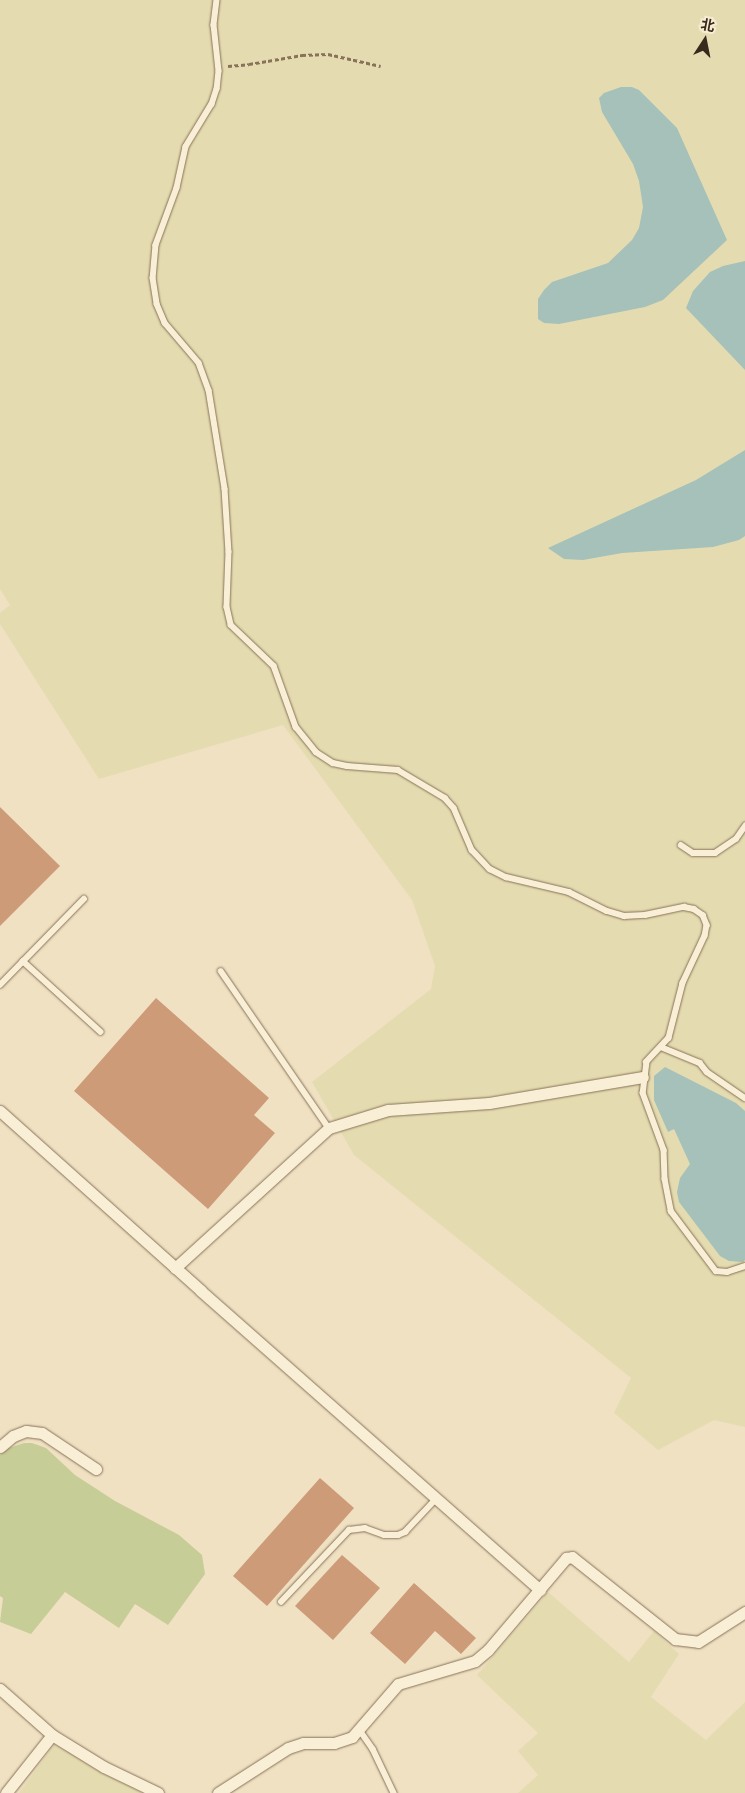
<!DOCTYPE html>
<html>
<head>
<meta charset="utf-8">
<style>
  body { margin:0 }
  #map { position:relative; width:745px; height:1793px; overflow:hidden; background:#efe1c2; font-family:Merriweather,"Noto Sans SC",serif }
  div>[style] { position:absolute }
  .farmland>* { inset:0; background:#e4dcb0 }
  .green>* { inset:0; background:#c7cd96 }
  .water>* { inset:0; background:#a5c1b9 }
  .building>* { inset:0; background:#cd9b78 }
  .path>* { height:2.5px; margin-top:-1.25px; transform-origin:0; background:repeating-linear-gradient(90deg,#897259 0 4px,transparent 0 6.5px) }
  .roads { filter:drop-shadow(0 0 1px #897259) drop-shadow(0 0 1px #897259) }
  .service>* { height:5.5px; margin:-2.75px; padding:0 2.75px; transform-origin:2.75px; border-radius:2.75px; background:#f9efd6 }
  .minor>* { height:11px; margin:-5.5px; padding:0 5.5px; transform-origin:5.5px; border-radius:5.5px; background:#f9efd6 }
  span { translate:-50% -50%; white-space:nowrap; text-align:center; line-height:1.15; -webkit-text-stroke:4.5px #f6ecd2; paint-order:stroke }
  .north { position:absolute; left:680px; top:15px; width:50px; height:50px; -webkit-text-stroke:4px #f6ecd2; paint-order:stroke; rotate:11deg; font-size:14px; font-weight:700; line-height:20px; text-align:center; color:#382b1d }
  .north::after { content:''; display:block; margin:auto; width:18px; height:22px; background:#382b1d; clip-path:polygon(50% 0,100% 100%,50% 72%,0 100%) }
</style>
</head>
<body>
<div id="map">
  <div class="farmland">
    <i style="clip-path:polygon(0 0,745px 0,745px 1427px,714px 1420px,658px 1450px,614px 1413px,631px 1378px,354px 1155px,312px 1082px,431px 989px,435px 966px,412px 900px,283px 725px,99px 779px,0 624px,0 613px,10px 605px,0 589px)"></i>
    <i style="clip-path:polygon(548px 1592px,629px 1662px,654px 1631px,679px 1654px,651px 1697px,706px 1740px,745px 1702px,745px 1793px,518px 1793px,538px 1775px,518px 1751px,538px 1733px,477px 1675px)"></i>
    <i style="clip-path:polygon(54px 1745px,132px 1786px,142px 1793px,19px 1793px)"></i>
  </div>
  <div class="green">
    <i style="clip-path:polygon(24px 1443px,32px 1443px,46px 1448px,75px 1475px,115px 1501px,179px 1535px,202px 1555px,205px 1574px,168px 1625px,135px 1604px,119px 1628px,65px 1592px,31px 1634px,0 1622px,3px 1598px,0 1596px,0 1455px,9px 1448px)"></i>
  </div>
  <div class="water">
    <i style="clip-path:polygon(621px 87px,632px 87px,639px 90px,677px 128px,727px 240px,663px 300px,645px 307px,559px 324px,544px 323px,538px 319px,538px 299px,544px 290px,552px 282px,608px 263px,632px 240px,639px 228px,643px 207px,639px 181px,633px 164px,602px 112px,599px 98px,604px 93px)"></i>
    <i style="clip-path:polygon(745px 261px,745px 370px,686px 308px,693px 291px,710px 272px,723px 266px)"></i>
    <i style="clip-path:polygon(745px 450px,745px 536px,739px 540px,713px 547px,622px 553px,583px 560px,564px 559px,548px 548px,696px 480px)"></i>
    <i style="clip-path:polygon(665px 1067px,736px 1103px,745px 1111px,745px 1260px,743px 1262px,729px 1261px,720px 1256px,679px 1202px,677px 1192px,680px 1178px,690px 1164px,674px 1129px,668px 1132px,654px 1100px,654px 1076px)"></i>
  </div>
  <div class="building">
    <i style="clip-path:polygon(0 807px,60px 866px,0 926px)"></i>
    <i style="clip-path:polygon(156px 998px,269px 1098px,254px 1115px,275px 1133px,208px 1209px,74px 1091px)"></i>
    <i style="clip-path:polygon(320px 1478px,354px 1508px,267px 1606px,233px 1576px)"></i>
    <i style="clip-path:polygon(342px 1555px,380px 1588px,333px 1640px,295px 1606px)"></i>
    <i style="clip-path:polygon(414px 1583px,476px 1638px,461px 1654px,435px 1631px,405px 1664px,370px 1633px)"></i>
  </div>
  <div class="path">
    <i style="left:228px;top:66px;width:21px;rotate:-5deg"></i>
    <i style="left:249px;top:64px;width:54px;rotate:-9.6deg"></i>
    <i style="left:302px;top:55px;width:26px;rotate:-2deg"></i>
    <i style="left:328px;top:54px;width:54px;rotate:12.8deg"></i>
  </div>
  <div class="roads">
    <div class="service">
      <i style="left:217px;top:0;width:25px;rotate:97deg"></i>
      <i style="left:214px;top:25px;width:46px;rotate:83.8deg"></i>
      <i style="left:219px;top:71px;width:18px;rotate:96deg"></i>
      <i style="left:217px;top:89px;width:16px;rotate:108deg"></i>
      <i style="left:212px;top:104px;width:50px;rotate:121.2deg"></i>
      <i style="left:186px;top:147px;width:42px;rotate:102.4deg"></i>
      <i style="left:177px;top:188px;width:61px;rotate:110.2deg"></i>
      <i style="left:156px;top:245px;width:33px;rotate:95deg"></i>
      <i style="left:153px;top:278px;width:26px;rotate:81deg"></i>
      <i style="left:157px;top:304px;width:21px;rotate:67deg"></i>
      <i style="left:165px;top:323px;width:52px;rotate:49.6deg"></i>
      <i style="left:199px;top:363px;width:29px;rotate:70deg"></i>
      <i style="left:209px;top:390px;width:100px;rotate:80.8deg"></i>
      <i style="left:225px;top:489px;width:63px;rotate:86.4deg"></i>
      <i style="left:229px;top:552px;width:55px;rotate:92.1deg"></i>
      <i style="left:227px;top:607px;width:18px;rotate:77deg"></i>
      <i style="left:231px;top:625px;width:59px;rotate:43.6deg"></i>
      <i style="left:274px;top:666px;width:65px;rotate:70.2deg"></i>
      <i style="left:296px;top:727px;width:32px;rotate:51deg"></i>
      <i style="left:316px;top:752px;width:20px;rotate:33deg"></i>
      <i style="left:333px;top:763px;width:14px;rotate:12deg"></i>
      <i style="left:347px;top:766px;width:51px;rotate:4.5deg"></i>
      <i style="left:398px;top:770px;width:55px;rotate:30.8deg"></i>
      <i style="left:445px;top:798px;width:13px;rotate:48deg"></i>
      <i style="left:454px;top:808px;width:46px;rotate:66.8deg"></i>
      <i style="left:472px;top:850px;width:26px;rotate:47deg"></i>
      <i style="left:490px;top:869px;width:18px;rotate:27deg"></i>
      <i style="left:506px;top:877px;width:65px;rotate:13.4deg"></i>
      <i style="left:569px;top:892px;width:42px;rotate:26.6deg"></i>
      <i style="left:607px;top:911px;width:18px;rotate:16deg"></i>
      <i style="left:624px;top:916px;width:21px;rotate:-3deg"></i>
      <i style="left:645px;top:915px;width:40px;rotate:-12deg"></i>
      <i style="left:684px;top:907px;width:10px;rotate:11deg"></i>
      <i style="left:694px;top:909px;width:11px;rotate:34deg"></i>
      <i style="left:703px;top:915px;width:11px;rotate:68deg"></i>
      <i style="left:707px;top:925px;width:11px;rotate:100deg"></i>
      <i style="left:705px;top:936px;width:52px;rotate:115.1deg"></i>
      <i style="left:683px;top:983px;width:57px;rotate:104.3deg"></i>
      <i style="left:669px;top:1038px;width:33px;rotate:133deg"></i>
      <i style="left:647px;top:1062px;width:31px;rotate:97deg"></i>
      <i style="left:643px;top:1093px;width:61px;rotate:69.8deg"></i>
      <i style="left:664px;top:1150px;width:29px;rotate:88deg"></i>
      <i style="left:665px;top:1179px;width:33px;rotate:79deg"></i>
      <i style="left:671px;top:1211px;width:75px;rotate:53.1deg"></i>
      <i style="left:716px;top:1271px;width:11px;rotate:5deg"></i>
      <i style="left:727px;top:1272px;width:19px;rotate:-18deg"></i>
      <i style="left:681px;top:845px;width:14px;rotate:34deg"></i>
      <i style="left:693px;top:853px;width:22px"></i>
      <i style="left:715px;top:853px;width:25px;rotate:-34deg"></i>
      <i style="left:736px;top:839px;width:16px;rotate:-55deg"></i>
      <i style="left:23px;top:961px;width:105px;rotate:42.3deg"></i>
      <i style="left:221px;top:971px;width:191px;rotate:55.5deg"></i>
      <i style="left:0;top:985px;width:120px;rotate:-45.7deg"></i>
      <i style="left:661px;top:1047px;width:42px;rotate:22.3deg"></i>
      <i style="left:700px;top:1063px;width:11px;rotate:52deg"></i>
      <i style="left:707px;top:1072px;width:46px;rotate:34.4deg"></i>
      <i style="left:281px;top:1602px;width:99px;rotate:-46.6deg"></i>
      <i style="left:349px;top:1530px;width:16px;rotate:-7deg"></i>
      <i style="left:365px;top:1528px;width:20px;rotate:20deg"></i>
      <i style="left:384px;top:1535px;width:14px"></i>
      <i style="left:398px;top:1535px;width:8px;rotate:-23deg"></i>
      <i style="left:405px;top:1532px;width:45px;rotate:-46.8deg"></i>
      <i style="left:359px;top:1729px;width:24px;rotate:55deg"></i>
      <i style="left:373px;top:1749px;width:49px;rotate:64.5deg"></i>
    </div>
    <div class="minor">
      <i style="left:0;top:1111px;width:270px;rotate:41.8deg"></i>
      <i style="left:201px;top:1291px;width:452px;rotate:41.4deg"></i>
      <i style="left:175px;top:1268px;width:208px;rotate:-42.3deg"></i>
      <i style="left:329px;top:1128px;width:62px;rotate:-17deg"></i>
      <i style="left:388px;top:1110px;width:101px;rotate:-4deg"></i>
      <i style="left:489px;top:1103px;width:156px;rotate:-9.6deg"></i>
      <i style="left:0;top:1447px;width:17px;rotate:-40deg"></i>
      <i style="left:13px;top:1436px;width:14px;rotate:-21deg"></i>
      <i style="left:26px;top:1431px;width:16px;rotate:7deg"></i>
      <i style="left:42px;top:1433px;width:65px;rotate:33.7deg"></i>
      <i style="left:0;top:1689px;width:69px;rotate:41.5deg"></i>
      <i style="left:52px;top:1735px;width:61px;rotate:31.6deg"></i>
      <i style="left:104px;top:1767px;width:60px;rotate:25.7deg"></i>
      <i style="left:6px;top:1793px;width:74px;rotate:-51.6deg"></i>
      <i style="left:218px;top:1793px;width:83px;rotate:-32.7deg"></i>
      <i style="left:288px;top:1748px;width:16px;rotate:-18deg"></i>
      <i style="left:303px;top:1743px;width:31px"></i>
      <i style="left:334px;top:1743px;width:19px;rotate:-18deg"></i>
      <i style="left:352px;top:1737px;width:70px;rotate:-49deg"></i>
      <i style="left:398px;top:1684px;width:80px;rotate:-16.6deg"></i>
      <i style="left:475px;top:1661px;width:17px;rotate:-40deg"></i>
      <i style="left:488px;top:1650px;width:121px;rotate:-49.7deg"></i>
      <i style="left:566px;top:1558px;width:6px;rotate:-9deg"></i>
      <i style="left:572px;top:1557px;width:132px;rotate:38.5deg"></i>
      <i style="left:675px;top:1639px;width:23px;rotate:7deg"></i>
      <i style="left:698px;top:1642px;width:56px;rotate:-32.6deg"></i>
    </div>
  </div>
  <div class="north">北</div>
</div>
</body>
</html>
